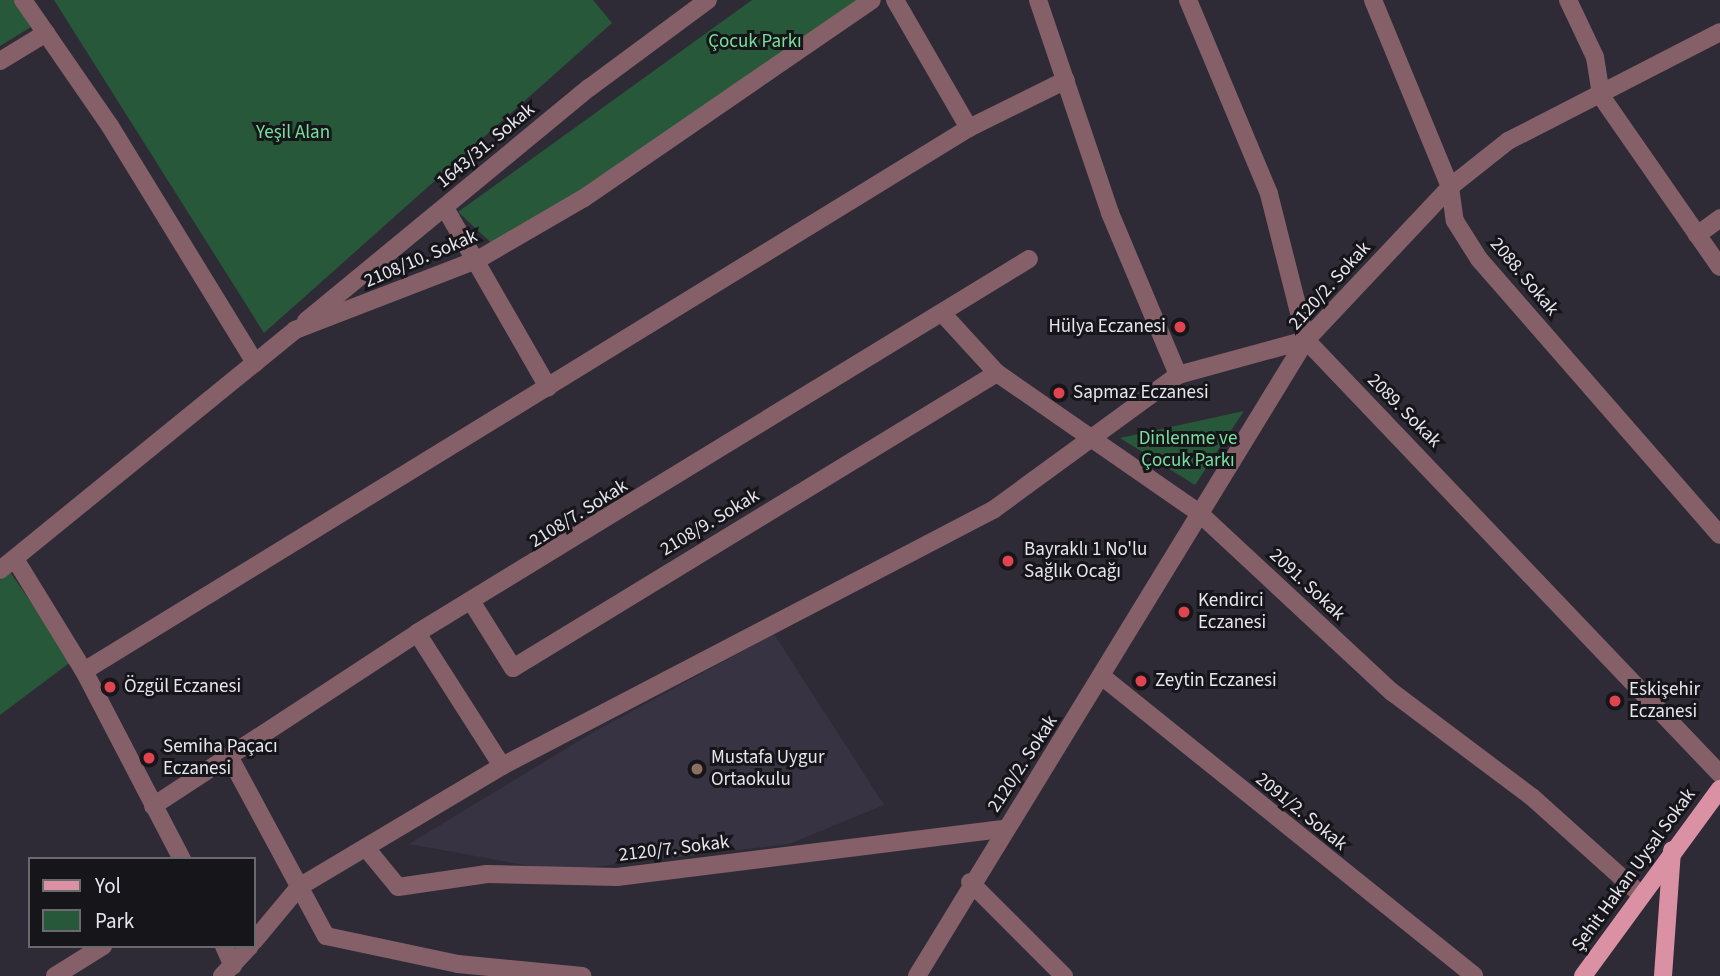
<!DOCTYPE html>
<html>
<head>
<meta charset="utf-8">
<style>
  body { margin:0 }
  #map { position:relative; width:1720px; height:976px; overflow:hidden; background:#2e2b36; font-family:"Source Sans 3",sans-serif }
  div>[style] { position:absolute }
  .built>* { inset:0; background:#383343 }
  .green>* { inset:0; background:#275839 }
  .minor>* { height:18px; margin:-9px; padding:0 9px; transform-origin:9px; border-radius:9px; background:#856069 }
  .major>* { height:18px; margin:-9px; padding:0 9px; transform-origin:9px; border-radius:9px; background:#db91a4 }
  .dots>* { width:19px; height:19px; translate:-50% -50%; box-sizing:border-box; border:4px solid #16151a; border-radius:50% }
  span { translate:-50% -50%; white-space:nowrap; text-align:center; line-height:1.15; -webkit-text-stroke:6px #16151a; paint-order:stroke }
  .park-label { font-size:19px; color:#78e09c }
  .street-label { font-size:19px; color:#e7e6ed }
  .poi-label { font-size:19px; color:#e7e6ed }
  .right { translate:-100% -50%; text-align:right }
  .left { translate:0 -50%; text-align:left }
  .legend { position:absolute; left:28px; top:857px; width:228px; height:91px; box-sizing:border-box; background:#16151a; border:2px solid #6a696e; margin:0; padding:9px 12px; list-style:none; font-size:21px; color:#e7e6ed }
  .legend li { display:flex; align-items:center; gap:14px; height:35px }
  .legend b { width:35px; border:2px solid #6a696e }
</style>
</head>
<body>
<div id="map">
  <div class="built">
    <i style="clip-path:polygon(774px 634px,884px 805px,789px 844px,558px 871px,409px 844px,592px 733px)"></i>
  </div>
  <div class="green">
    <i style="clip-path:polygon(0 0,14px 0,31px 27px,0 46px)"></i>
    <i style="clip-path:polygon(54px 0,593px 0,612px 23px,264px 333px)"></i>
    <i style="clip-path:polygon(752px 0,865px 0,502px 253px,458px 212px)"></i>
    <i style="clip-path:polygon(1244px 411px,1195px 485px,1120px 438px)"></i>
    <i style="clip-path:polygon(10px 572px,72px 661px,0 715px,0 580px)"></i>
  </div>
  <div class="minor">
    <i style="left:23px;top:0;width:153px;rotate:55.4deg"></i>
    <i style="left:110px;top:126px;width:278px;rotate:58.5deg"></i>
    <i style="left:895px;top:0;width:148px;rotate:60deg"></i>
    <i style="left:1038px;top:0;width:225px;rotate:71.3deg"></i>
    <i style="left:1110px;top:213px;width:176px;rotate:67.2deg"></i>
    <i style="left:1188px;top:0;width:210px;rotate:67.3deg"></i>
    <i style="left:1269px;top:194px;width:151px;rotate:75.8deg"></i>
    <i style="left:1306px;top:340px;width:600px;rotate:46.35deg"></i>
    <i style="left:1373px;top:0;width:202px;rotate:67.6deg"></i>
    <i style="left:1450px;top:187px;width:34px;rotate:82deg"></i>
    <i style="left:1455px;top:221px;width:45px;rotate:57.7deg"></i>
    <i style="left:1479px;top:259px;width:366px;rotate:48.9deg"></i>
    <i style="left:1568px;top:0;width:63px;rotate:64.7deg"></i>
    <i style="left:1595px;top:57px;width:39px;rotate:81deg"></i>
    <i style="left:1601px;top:96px;width:208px;rotate:55.2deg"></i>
    <i style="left:0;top:61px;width:54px;rotate:-31.3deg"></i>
    <i style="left:445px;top:208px;width:207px;rotate:60.1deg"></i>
    <i style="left:1697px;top:235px;width:29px;rotate:-36deg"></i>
    <i style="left:942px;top:313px;width:81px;rotate:47.5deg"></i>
    <i style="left:997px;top:373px;width:244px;rotate:34.7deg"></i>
    <i style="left:1198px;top:512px;width:265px;rotate:42.9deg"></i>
    <i style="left:1392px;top:692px;width:175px;rotate:36.9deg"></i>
    <i style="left:1532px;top:797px;width:145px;rotate:41.9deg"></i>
    <i style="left:306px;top:321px;width:367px;rotate:-39.5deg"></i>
    <i style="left:589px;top:88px;width:148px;rotate:-36.5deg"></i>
    <i style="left:15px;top:559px;width:132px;rotate:58.4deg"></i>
    <i style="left:84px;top:671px;width:212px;rotate:62.5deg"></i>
    <i style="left:0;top:570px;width:380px;rotate:-39.1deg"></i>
    <i style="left:295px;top:330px;width:197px;rotate:-21.1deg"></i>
    <i style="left:479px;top:259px;width:121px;rotate:-30.2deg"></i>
    <i style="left:584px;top:198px;width:349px;rotate:-34.5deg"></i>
    <i style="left:471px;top:601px;width:79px;rotate:57.9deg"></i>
    <i style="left:513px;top:668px;width:567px;rotate:-31.36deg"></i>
    <i style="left:417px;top:633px;width:158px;rotate:57.4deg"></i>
    <i style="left:84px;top:671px;width:1038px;rotate:-31.53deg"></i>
    <i style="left:969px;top:128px;width:108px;rotate:-26.3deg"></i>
    <i style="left:1104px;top:678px;width:475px;rotate:38.8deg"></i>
    <i style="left:230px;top:758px;width:202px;rotate:61.7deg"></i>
    <i style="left:326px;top:936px;width:135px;rotate:12deg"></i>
    <i style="left:458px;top:964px;width:125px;rotate:5.5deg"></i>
    <i style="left:153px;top:806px;width:316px;rotate:-33.2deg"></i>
    <i style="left:417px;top:633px;width:717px;rotate:-31.43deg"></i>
    <i style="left:366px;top:848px;width:50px;rotate:50.6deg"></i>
    <i style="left:398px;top:887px;width:90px;rotate:-8.3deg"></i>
    <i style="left:487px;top:874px;width:130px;rotate:1.3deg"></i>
    <i style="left:617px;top:877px;width:391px;rotate:-7.1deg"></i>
    <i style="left:970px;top:882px;width:133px;rotate:45deg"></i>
    <i style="left:254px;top:941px;width:70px;rotate:-50.2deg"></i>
    <i style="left:299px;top:887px;width:236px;rotate:-30.8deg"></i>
    <i style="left:502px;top:766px;width:554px;rotate:-27.54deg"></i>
    <i style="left:993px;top:510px;width:229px;rotate:-36.1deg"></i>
    <i style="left:1178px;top:375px;width:133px;rotate:-15.3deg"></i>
    <i style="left:224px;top:946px;width:22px;rotate:66deg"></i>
    <i style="left:55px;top:976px;width:57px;rotate:-32deg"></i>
    <i style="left:222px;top:976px;width:41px;rotate:-47deg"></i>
    <i style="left:917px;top:976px;width:746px;rotate:-58.55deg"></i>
    <i style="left:1306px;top:340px;width:210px;rotate:-46.7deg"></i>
    <i style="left:1450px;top:187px;width:74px;rotate:-38.4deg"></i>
    <i style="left:1508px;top:141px;width:238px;rotate:-27.2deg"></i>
  </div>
  <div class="major">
    <i style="left:1583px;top:976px;width:232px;rotate:-53.8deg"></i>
    <i style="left:1663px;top:976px;width:126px;rotate:-85.9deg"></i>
  </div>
  <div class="dots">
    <i style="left:1180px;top:327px;background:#e0444e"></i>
    <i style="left:1059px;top:393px;background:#e0444e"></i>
    <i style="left:1008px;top:561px;background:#e0444e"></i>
    <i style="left:1184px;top:612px;background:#e0444e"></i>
    <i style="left:1141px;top:681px;background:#e0444e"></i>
    <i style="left:110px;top:687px;background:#e0444e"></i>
    <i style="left:1615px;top:701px;background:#e0444e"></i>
    <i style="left:149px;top:758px;background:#e0444e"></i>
    <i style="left:697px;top:769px;background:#8d6e63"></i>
  </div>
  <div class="park-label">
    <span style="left:755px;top:42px">Çocuk Parkı</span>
    <span style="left:293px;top:133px">Yeşil Alan</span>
    <span style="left:1188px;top:450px">Dinlenme ve<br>Çocuk Parkı</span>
  </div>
  <div class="street-label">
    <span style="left:486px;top:146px;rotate:-40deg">1643/31. Sokak</span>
    <span style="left:421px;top:259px;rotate:-23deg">2108/10. Sokak</span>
    <span style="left:1524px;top:277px;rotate:50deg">2088. Sokak</span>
    <span style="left:1330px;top:286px;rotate:-48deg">2120/2. Sokak</span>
    <span style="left:1404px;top:411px;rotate:45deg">2089. Sokak</span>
    <span style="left:579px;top:514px;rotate:-32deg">2108/7. Sokak</span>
    <span style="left:710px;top:523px;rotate:-31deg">2108/9. Sokak</span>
    <span style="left:1307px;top:585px;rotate:43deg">2091. Sokak</span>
    <span style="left:1023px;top:764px;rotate:-57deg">2120/2. Sokak</span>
    <span style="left:1301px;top:812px;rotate:39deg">2091/2. Sokak</span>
    <span style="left:674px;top:849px;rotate:-7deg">2120/7. Sokak</span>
    <span style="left:1634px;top:870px;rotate:-54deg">Şehit Hakan Uysal Sokak</span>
  </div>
  <div class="poi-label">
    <span class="right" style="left:1166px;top:327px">Hülya Eczanesi</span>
    <span class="left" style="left:1073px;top:393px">Sapmaz Eczanesi</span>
    <span class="left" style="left:1024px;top:561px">Bayraklı 1 No'lu<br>Sağlık Ocağı</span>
    <span class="left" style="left:1198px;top:612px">Kendirci<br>Eczanesi</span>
    <span class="left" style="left:1155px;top:681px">Zeytin Eczanesi</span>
    <span class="left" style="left:124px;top:687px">Özgül Eczanesi</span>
    <span class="left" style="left:1629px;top:701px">Eskişehir<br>Eczanesi</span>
    <span class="left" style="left:163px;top:758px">Semiha Paçacı<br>Eczanesi</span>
    <span class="left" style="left:711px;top:769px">Mustafa Uygur<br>Ortaokulu</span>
  </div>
  <ul class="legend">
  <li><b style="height:9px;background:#db91a4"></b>Yol</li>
  <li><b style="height:19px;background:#275839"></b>Park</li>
  </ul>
</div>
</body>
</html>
